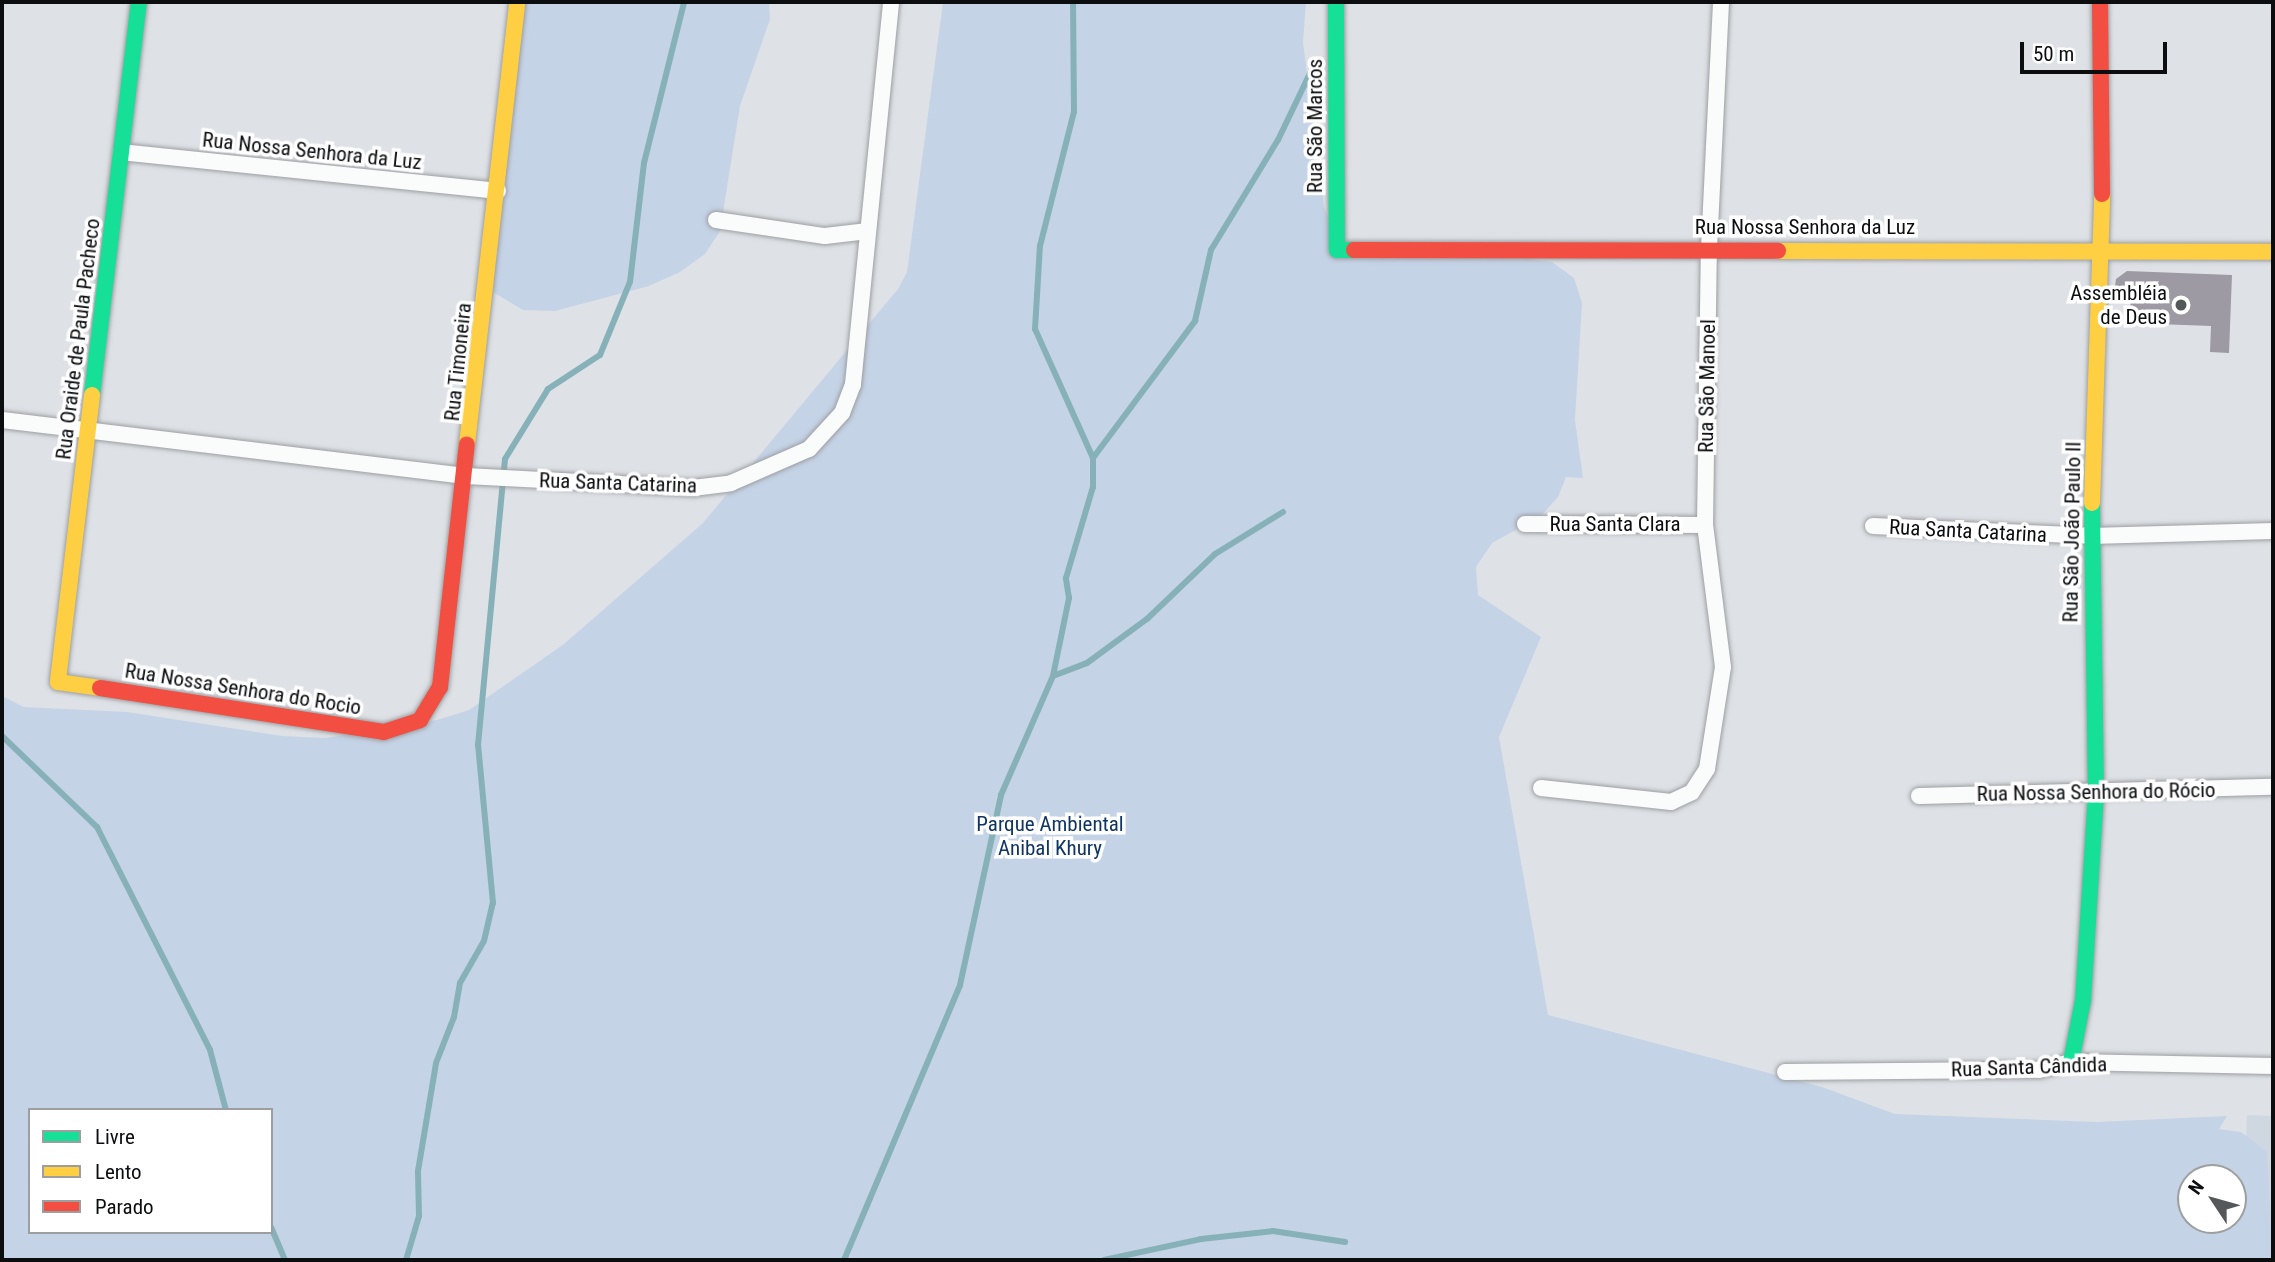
<!DOCTYPE html>
<html>
<head>
<meta charset="utf-8">
<style>
  body { margin:0 }
  #map { position:relative; width:2275px; height:1262px; overflow:hidden; background:#dee2e6; font-family:"Roboto Condensed",sans-serif }
  div>[style] { position:absolute }
  .built>* { inset:0; background:#cfd7e0 }
  .green>* { inset:0; background:#c5d3e7 }
  .stream>* { height:6px; margin:-3px; padding:0 3px; transform-origin:3px; border-radius:3px; background:#87b1b8 }
  .building>* { inset:0; background:#9d9aa3 }
  .roads { filter:drop-shadow(0 0 2px #9d9fa2) drop-shadow(0 0 2px #9d9fa2) }
  .street>* { height:16px; margin:-8px; padding:0 8px; transform-origin:8px; border-radius:8px; background:#fafbfb }
  .fast>* { height:16px; margin:-8px; padding:0 8px; transform-origin:8px; border-radius:8px; background:#16e098 }
  .slow>* { height:16px; margin:-8px; padding:0 8px; transform-origin:8px; border-radius:8px; background:#ffcf43 }
  .jam>* { height:16px; margin:-8px; padding:0 8px; transform-origin:8px; border-radius:8px; background:#f24e42 }
  .dots>* { width:19px; height:19px; translate:-50% -50%; box-sizing:border-box; border:4px solid #fff; border-radius:50% }
  span { translate:-50% -50%; white-space:nowrap; text-align:center; line-height:1.15; -webkit-text-stroke:7px #fff; paint-order:stroke }
  .street-label { font-size:21px; color:#0b0d0f }
  .poi-label { font-size:21px; color:#0b0d0f }
  .right { translate:-100% -50%; text-align:right }
  .park-label { font-size:21px; color:#0f3564 }
  .frame { position:absolute; inset:0; border:4px solid #0b0d0f; pointer-events:none }
  .legend { position:absolute; left:28px; top:1108px; width:245px; height:126px; box-sizing:border-box; background:#fff; border:2px solid #9d9e9f; margin:0; padding:9px 12px; list-style:none; font-size:21px; color:#0b0d0f }
  .legend li { display:flex; align-items:center; gap:14px; height:35px }
  .legend b { width:35px; border:2px solid #9d9e9f }
  .north { position:absolute; left:2177px; top:1164px; width:70px; height:70px; box-sizing:border-box; background:#fff; border:2px solid #9d9e9f; border-radius:50%; rotate:306deg; font-size:19px; font-weight:700; line-height:28px; text-align:center; color:#0b0d0f }
  .north::after { content:''; display:block; margin:auto; width:24px; height:32px; background:#55585a; clip-path:polygon(50% 0,100% 100%,50% 72%,0 100%) }
  .scale { position:absolute; left:2020px; top:42px; width:147px; height:32px; box-sizing:border-box; border:4px solid #0b0d0f; border-top:0; padding-left:9px; font-size:21px; line-height:24px; white-space:nowrap; color:#0b0d0f; -webkit-text-stroke:5px #fff; paint-order:stroke }
</style>
</head>
<body>
<div id="map">
  <div class="built">
    <i style="clip-path:polygon(2247px 1115px,2273px 1116px,2273px 1260px,2241px 1260px)"></i>
  </div>
  <div class="green">
    <i style="clip-path:polygon(516px 2px,769px 2px,770px 19px,740px 106px,720px 231px,705px 254px,680px 272px,649px 286px,555px 311px,523px 310px,493px 292px)"></i>
    <i style="clip-path:polygon(evenodd,943px 2px,1306px 2px,1303px 42px,1324px 207px,1333px 229px,1351px 247px,1527px 259px,1552px 262px,1574px 278px,1582px 303px,1575px 420px,1583px 478px,1566px 477px,1558px 497px,1541px 516px,1492px 543px,1476px 567px,1478px 595px,1541px 637px,1499px 737px,1548px 1015px,1822px 1087px,1895px 1114px,2097px 1122px,2227px 1116px,2219px 1129px,2241px 1132px,2267px 1152px,2273px 1260px,2px 1260px,2px 696px,24px 707px,127px 712px,282px 736px,326px 738px,437px 720px,469px 710px,564px 644px,703px 523px,898px 289px,907px 272px,943px 2px,30px 1110px,271px 1110px,271px 1232px,30px 1232px,30px 1110px,943px 2px,2191px 1178px,2233px 1178px,2233px 1220px,2191px 1220px,2191px 1178px)"></i>
  </div>
  <div class="stream">
    <i style="left:1093px;top:458px;width:171px;rotate:-53.3deg"></i>
    <i style="left:1195px;top:321px;width:73px;rotate:-77.3deg"></i>
    <i style="left:1211px;top:250px;width:129px;rotate:-58.7deg"></i>
    <i style="left:1278px;top:140px;width:81px;rotate:-64.4deg"></i>
    <i style="left:1053px;top:676px;width:36px;rotate:-21deg"></i>
    <i style="left:1087px;top:663px;width:74px;rotate:-36.3deg"></i>
    <i style="left:1147px;top:619px;width:94px;rotate:-43.7deg"></i>
    <i style="left:1215px;top:554px;width:80px;rotate:-31.7deg"></i>
    <i style="left:2px;top:736px;width:132px;rotate:43.8deg"></i>
    <i style="left:97px;top:827px;width:250px;rotate:63.1deg"></i>
    <i style="left:210px;top:1050px;width:62px;rotate:75.1deg"></i>
    <i style="left:271px;top:1227px;width:36px;rotate:67deg"></i>
    <i style="left:406px;top:1260px;width:46px;rotate:-73.5deg"></i>
    <i style="left:419px;top:1216px;width:45px;rotate:-91.3deg"></i>
    <i style="left:418px;top:1171px;width:109px;rotate:-80.5deg"></i>
    <i style="left:436px;top:1063px;width:49px;rotate:-68.6deg"></i>
    <i style="left:454px;top:1017px;width:35px;rotate:-80deg"></i>
    <i style="left:460px;top:983px;width:48px;rotate:-60.3deg"></i>
    <i style="left:484px;top:941px;width:39px;rotate:-77deg"></i>
    <i style="left:493px;top:903px;width:159px;rotate:-95.4deg"></i>
    <i style="left:478px;top:745px;width:287px;rotate:-84.6deg"></i>
    <i style="left:505px;top:459px;width:82px;rotate:-58.4deg"></i>
    <i style="left:548px;top:389px;width:62px;rotate:-33.2deg"></i>
    <i style="left:600px;top:355px;width:79px;rotate:-67.7deg"></i>
    <i style="left:630px;top:282px;width:120px;rotate:-83.3deg"></i>
    <i style="left:644px;top:163px;width:166px;rotate:-76deg"></i>
    <i style="left:844px;top:1260px;width:298px;rotate:-67.1deg"></i>
    <i style="left:960px;top:985px;width:194px;rotate:-77.8deg"></i>
    <i style="left:1001px;top:795px;width:130px;rotate:-66.4deg"></i>
    <i style="left:1053px;top:676px;width:80px;rotate:-78.4deg"></i>
    <i style="left:1069px;top:598px;width:20px;rotate:-99deg"></i>
    <i style="left:1066px;top:578px;width:95px;rotate:-73.5deg"></i>
    <i style="left:1093px;top:487px;width:29px;rotate:-90deg"></i>
    <i style="left:1093px;top:458px;width:141px;rotate:-114.2deg"></i>
    <i style="left:1035px;top:329px;width:83px;rotate:-86.6deg"></i>
    <i style="left:1040px;top:246px;width:138px;rotate:-75.8deg"></i>
    <i style="left:1074px;top:112px;width:110px;rotate:-90.5deg"></i>
    <i style="left:1104px;top:1260px;width:99px;rotate:-12.2deg"></i>
    <i style="left:1201px;top:1239px;width:72px;rotate:-6.3deg"></i>
    <i style="left:1273px;top:1231px;width:73px;rotate:8.7deg"></i>
  </div>
  <div class="building">
    <i style="clip-path:polygon(2127px 271px,2232px 275px,2229px 353px,2210px 352px,2211px 326px,2130px 323px,2131px 287px,2115px 286px,2116px 279px)"></i>
  </div>
  <div class="roads">
    <div class="street">
      <i style="left:121px;top:152px;width:379px;rotate:5.9deg"></i>
      <i style="left:716px;top:220px;width:110px;rotate:8.4deg"></i>
      <i style="left:825px;top:236px;width:43px;rotate:-6.6deg"></i>
      <i style="left:2px;top:420px;width:467px;rotate:6.9deg"></i>
      <i style="left:466px;top:476px;width:227px;rotate:3deg"></i>
      <i style="left:693px;top:488px;width:38px;rotate:-7deg"></i>
      <i style="left:731px;top:483px;width:85px;rotate:-23.6deg"></i>
      <i style="left:809px;top:449px;width:49px;rotate:-47.5deg"></i>
      <i style="left:842px;top:413px;width:31px;rotate:-69deg"></i>
      <i style="left:853px;top:384px;width:384px;rotate:-84.3deg"></i>
      <i style="left:1525px;top:524px;width:180px;rotate:0.3deg"></i>
      <i style="left:1873px;top:526px;width:217px;rotate:2.6deg"></i>
      <i style="left:2090px;top:536px;width:183px;rotate:-1.6deg"></i>
      <i style="left:1541px;top:788px;width:131px;rotate:6.1deg"></i>
      <i style="left:1671px;top:802px;width:23px;rotate:-25deg"></i>
      <i style="left:1692px;top:792px;width:27px;rotate:-57deg"></i>
      <i style="left:1707px;top:769px;width:103px;rotate:-81.1deg"></i>
      <i style="left:1723px;top:667px;width:143px;rotate:-97.2deg"></i>
      <i style="left:1705px;top:525px;width:277px;rotate:-89.2deg"></i>
      <i style="left:1709px;top:248px;width:246px;rotate:-87.2deg"></i>
      <i style="left:1919px;top:796px;width:354px;rotate:-1.5deg"></i>
      <i style="left:1785px;top:1072px;width:254px;rotate:-0.5deg"></i>
      <i style="left:2039px;top:1070px;width:33px;rotate:-14deg"></i>
      <i style="left:2071px;top:1062px;width:202px;rotate:1.1deg"></i>
    </div>
    <div class="fast">
      <i style="left:1336px;top:2px;width:248px;rotate:89.8deg"></i>
      <i style="left:1337px;top:250px;width:17px"></i>
      <i style="left:92px;top:395px;width:396px;rotate:-83.2deg"></i>
      <i style="left:2071px;top:1062px;width:63px;rotate:-79deg"></i>
      <i style="left:2083px;top:1000px;width:206px;rotate:-86.4deg"></i>
      <i style="left:2096px;top:794px;width:291px;rotate:-90.8deg"></i>
    </div>
    <div class="slow">
      <i style="left:1778px;top:251px;width:495px;rotate:0.1deg"></i>
      <i style="left:92px;top:395px;width:289px;rotate:96.8deg"></i>
      <i style="left:58px;top:682px;width:42px;rotate:8.1deg"></i>
      <i style="left:467px;top:444px;width:445px;rotate:-83.5deg"></i>
      <i style="left:2092px;top:503px;width:309px;rotate:-88.1deg"></i>
    </div>
    <div class="jam">
      <i style="left:2100px;top:2px;width:192px;rotate:89.4deg"></i>
      <i style="left:1354px;top:250px;width:424px;rotate:0.1deg"></i>
      <i style="left:100px;top:688px;width:287px;rotate:8.8deg"></i>
      <i style="left:384px;top:732px;width:38px;rotate:-18deg"></i>
      <i style="left:420px;top:720px;width:39px;rotate:-59deg"></i>
      <i style="left:440px;top:687px;width:244px;rotate:-83.7deg"></i>
    </div>
  </div>
  <div class="dots">
    <i style="left:2181px;top:305px;background:#55585a"></i>
  </div>
  <div class="street-label">
    <span style="left:1315px;top:126px;rotate:-90deg">Rua São Marcos</span>
    <span style="left:312px;top:151px;rotate:6deg">Rua Nossa Senhora da Luz</span>
    <span style="left:1805px;top:227px">Rua Nossa Senhora da Luz</span>
    <span style="left:78px;top:339px;rotate:-83deg">Rua Oraide de Paula Pacheco</span>
    <span style="left:458px;top:362px;rotate:-84deg">Rua Timoneira</span>
    <span style="left:1707px;top:386px;rotate:-89deg">Rua São Manoel</span>
    <span style="left:618px;top:483px;rotate:2deg">Rua Santa Catarina</span>
    <span style="left:1615px;top:524px">Rua Santa Clara</span>
    <span style="left:1968px;top:531px;rotate:3deg">Rua Santa Catarina</span>
    <span style="left:2072px;top:532px;rotate:-89deg">Rua São João Paulo II</span>
    <span style="left:243px;top:689px;rotate:9deg">Rua Nossa Senhora do Rocio</span>
    <span style="left:2096px;top:792px;rotate:-1deg">Rua Nossa Senhora do Rócio</span>
    <span style="left:2029px;top:1067px;rotate:-2deg">Rua Santa Cândida</span>
  </div>
  <div class="poi-label">
    <span class="right" style="left:2167px;top:305px">Assembléia<br>de Deus</span>
  </div>
  <div class="park-label">
    <span style="left:1050px;top:836px">Parque Ambiental<br>Anibal Khury</span>
  </div>
  <div class="frame"></div>
  <ul class="legend">
  <li><b style="height:9px;background:#16e098"></b>Livre</li>
  <li><b style="height:9px;background:#ffcf43"></b>Lento</li>
  <li><b style="height:9px;background:#f24e42"></b>Parado</li>
  </ul>
  <div class="north">N</div>
  <div class="scale">50 m</div>
</div>
</body>
</html>
